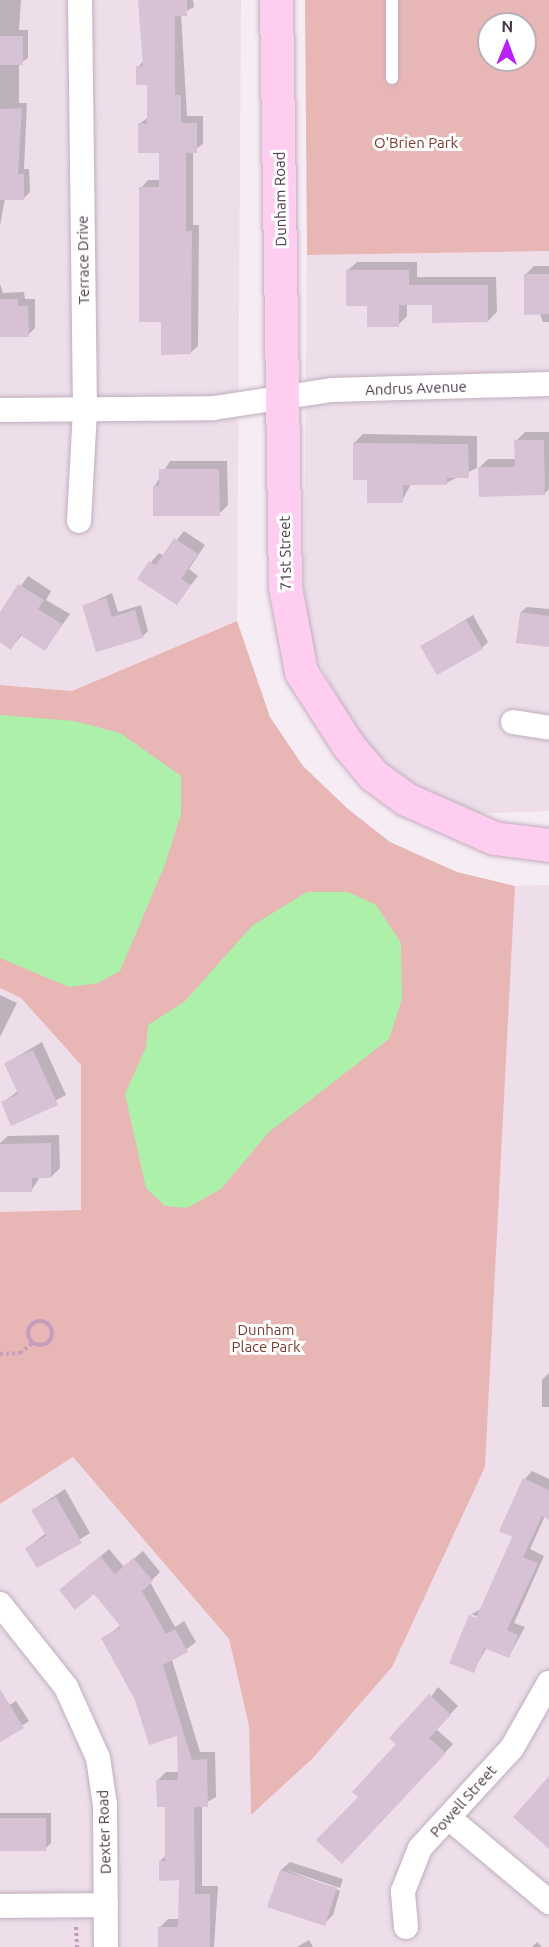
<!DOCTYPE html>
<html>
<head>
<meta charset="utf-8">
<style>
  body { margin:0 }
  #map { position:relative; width:549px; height:1947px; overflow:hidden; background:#f6ecf3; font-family:Ubuntu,sans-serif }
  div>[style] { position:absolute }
  .residential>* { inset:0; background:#eddeea }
  .green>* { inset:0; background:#e9b6b6 }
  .water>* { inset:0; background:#acf0aa }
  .shadow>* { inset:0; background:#0003 }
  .building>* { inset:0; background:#d7c1d4 }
  .path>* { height:4px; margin-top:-2px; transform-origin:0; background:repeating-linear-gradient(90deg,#c39fbc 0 3px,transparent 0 6px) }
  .path>.ring { margin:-2px; padding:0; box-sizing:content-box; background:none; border:4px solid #c39fbc; border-radius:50% }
  .roads { filter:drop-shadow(0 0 2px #c1aebd) drop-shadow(0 0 2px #c1aebd) }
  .lane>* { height:12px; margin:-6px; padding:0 6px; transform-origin:6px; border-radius:6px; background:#fff }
  .street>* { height:24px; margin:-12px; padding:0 12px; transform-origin:12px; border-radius:12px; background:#fff }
  .secondary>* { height:33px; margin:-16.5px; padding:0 16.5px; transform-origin:16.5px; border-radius:16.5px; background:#fecdef }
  span { translate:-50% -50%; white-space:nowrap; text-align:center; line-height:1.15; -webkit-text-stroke:6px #fff; paint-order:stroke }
  .park-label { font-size:15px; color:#7c3a2c }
  .street-label { font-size:15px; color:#4a3947 }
  .north { position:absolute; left:477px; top:12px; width:60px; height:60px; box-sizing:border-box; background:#fff; border:2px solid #b7b0b5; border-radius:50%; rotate:1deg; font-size:16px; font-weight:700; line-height:24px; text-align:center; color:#4a3947 }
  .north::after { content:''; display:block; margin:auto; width:21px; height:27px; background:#b922f7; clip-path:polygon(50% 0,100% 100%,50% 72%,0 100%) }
</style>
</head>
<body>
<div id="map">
  <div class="residential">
    <i style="clip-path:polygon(0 0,241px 0,237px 621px,72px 691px,0 685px)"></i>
    <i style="clip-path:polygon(549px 251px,549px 811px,471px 814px,428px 794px,384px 762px,351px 726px,308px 639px,304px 592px,307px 255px)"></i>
    <i style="clip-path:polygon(549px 885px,549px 1947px,0 1947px,0 1504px,73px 1457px,229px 1639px,249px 1726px,251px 1815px,313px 1758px,392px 1666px,485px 1467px,515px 886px)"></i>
    <i style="clip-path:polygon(0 988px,21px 998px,81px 1065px,81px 1211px,0 1212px)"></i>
  </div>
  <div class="green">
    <i style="clip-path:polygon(evenodd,305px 0,549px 0,549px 251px,307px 255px,305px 0,489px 24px,525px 24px,525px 60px,489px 60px,489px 24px)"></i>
    <i style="clip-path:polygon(237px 621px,270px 717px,303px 766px,348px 809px,390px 842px,457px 872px,515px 886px,485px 1467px,392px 1667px,313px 1758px,251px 1815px,249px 1726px,229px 1639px,73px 1457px,0 1504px,0 1212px,81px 1210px,81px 1065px,21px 998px,0 988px,0 685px,72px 691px)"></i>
  </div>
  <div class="water">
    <i style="clip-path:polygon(0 715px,74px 721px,120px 733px,181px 776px,181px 814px,164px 867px,120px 971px,98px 983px,69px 987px,0 958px)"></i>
    <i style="clip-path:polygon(307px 892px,348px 892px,376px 905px,401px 943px,402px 999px,389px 1039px,269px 1132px,221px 1189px,187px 1208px,165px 1206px,146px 1188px,125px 1094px,146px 1047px,148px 1025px,184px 1002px,253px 925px)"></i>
  </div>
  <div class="shadow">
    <i style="clip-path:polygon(0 0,21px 0,19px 30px,28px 30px,28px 58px,19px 64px,19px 103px,27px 103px,24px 169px,29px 169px,30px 192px,24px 198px,5px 198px,0 226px)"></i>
    <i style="clip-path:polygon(140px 0,193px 0,194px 7px,181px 14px,187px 116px,203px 116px,203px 144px,193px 151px,193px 225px,199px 225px,198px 346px,190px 353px,162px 321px,141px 188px,148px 180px,161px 180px,160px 151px,139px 124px,149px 117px,149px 83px,138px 67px,144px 60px)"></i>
    <i style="clip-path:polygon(357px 262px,417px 262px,417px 277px,496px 277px,497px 312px,488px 321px,434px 304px,407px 303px,407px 316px,398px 325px,368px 304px,348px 270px)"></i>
    <i style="clip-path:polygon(534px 266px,549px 266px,549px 322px,543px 322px,525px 275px)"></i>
    <i style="clip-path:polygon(0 284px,3px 293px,24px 292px,25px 299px,35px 299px,35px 328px,28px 335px,0 336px)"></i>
    <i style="clip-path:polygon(525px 432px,549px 432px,549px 489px,544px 494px,479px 468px,488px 459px,516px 459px,516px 441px)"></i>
    <i style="clip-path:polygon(363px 434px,477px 436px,477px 468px,446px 483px,411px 484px,402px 501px,368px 479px,354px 443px)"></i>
    <i style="clip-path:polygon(170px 461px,227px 461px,228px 505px,219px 514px,154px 487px)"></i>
    <i style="clip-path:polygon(184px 531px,205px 545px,189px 569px,198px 576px,177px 603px,151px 562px,159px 553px,164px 556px)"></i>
    <i style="clip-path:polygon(28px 576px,51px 591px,46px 600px,70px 614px,45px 649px,22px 635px,11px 648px,0 641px,0 615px)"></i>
    <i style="clip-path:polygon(112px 593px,118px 612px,141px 605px,148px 631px,142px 637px,84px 606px)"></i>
    <i style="clip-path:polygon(527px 607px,549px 609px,549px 645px,521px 612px)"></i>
    <i style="clip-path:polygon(473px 615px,488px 642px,482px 648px,422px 646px)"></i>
    <i style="clip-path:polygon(0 995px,17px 1003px,0 1037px)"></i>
    <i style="clip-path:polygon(42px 1042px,66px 1095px,12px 1124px,2px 1103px,18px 1091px,5px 1064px)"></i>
    <i style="clip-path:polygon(59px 1135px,60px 1168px,51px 1177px,40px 1177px,31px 1191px,0 1191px,0 1143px,8px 1136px)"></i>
    <i style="clip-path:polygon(549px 1373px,549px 1407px,542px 1407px,542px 1380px)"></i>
    <i style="clip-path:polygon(evenodd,532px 1471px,549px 1479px,549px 1518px,545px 1516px,530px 1549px,544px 1556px,514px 1623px,525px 1627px,509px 1656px,487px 1647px,473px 1671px,470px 1615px,481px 1609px,514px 1537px,525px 1479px,532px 1471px,471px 1614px,483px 1619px,471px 1617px,471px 1614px)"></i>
    <i style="clip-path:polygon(65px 1489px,90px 1533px,37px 1566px,27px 1548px,46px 1533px,33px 1510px)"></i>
    <i style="clip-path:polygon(109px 1549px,124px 1567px,143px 1551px,160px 1572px,150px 1582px,175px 1627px,184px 1621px,196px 1642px,172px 1660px,200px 1752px,215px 1752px,216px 1797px,202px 1805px,202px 1886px,218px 1886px,214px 1947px,160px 1947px,160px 1927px,168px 1919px,180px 1919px,180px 1879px,160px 1861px,167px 1854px,166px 1806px,158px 1780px,166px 1772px,179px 1772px,179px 1734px,137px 1700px,103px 1639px,121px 1625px,94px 1592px,70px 1582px)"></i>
    <i style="clip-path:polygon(438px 1687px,458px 1706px,436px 1729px,453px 1744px,350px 1854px,360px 1797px)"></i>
    <i style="clip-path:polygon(16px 1701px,29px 1721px,0 1740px,0 1711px)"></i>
    <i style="clip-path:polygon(0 1813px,51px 1813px,51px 1843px,45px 1849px,0 1850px)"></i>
    <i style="clip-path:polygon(290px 1862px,343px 1879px,340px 1888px,284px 1869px,340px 1891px,333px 1915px,324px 1924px,269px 1906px,281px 1870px)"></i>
    <i style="clip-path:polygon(309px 1940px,313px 1947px,297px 1947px)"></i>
    <i style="clip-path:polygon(537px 1942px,542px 1947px,532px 1947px)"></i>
  </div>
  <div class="building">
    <i style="clip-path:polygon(138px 0,187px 0,187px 16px,175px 16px,175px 95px,181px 95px,181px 123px,197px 123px,197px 153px,186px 153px,186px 231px,192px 231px,191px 354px,161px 355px,161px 322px,139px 322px,139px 187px,159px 187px,159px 153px,138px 153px,138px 123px,147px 124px,147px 85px,136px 85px,136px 66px,143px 66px)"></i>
    <i style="clip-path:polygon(0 36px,23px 36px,23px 65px,0 65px)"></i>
    <i style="clip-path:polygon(22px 108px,18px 174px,24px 174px,24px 200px,0 200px,0 109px)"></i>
    <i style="clip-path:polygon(346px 270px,409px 270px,409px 285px,488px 285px,488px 322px,432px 323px,432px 305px,399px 305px,399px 327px,367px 327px,367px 306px,346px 306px)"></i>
    <i style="clip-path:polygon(524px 274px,549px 274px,549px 314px,524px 315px)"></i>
    <i style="clip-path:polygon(0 299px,18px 299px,18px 306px,28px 306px,29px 337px,0 337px)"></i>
    <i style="clip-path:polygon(514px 440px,544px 440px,545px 495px,479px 497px,478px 467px,515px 467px)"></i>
    <i style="clip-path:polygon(353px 443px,468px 444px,469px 478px,447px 478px,447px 485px,403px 485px,403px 503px,367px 503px,367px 480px,353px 480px)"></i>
    <i style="clip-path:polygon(159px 469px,219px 469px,220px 516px,153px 516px,153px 486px,159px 486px)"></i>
    <i style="clip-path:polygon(174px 538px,198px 554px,181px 579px,191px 585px,177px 605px,137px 579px,149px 561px,156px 565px)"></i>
    <i style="clip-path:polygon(18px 584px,44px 600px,38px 609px,62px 624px,45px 651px,20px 635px,11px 650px,0 642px,0 612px)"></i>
    <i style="clip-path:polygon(106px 598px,112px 617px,135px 610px,143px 638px,96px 652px,82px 605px)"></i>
    <i style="clip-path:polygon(520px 612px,549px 616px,549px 647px,516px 643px)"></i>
    <i style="clip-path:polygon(466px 620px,483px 649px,437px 675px,420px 646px)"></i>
    <i style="clip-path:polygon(33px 1050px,58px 1105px,11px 1126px,1px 1102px,18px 1094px,4px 1063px)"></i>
    <i style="clip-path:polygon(51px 1143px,51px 1178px,32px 1178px,32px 1192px,0 1192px,0 1144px)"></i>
    <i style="clip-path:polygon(523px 1478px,549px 1490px,549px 1520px,542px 1516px,523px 1557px,538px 1563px,507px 1630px,518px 1635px,509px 1658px,484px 1648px,474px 1673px,449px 1663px,469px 1615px,476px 1618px,512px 1537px,499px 1531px)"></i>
    <i style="clip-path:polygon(56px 1497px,82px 1543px,37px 1568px,25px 1548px,46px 1536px,31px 1510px)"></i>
    <i style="clip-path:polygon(100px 1556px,115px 1574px,133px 1558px,153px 1581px,142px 1591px,166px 1634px,175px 1629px,188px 1652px,163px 1665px,192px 1760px,207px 1759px,208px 1807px,194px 1807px,195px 1894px,210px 1894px,210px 1947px,158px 1947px,158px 1927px,178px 1927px,179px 1880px,159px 1881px,159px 1861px,165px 1861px,165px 1807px,157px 1807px,156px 1780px,178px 1780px,177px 1736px,149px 1745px,135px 1700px,101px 1638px,121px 1627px,94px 1594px,75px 1610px,59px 1590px)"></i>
    <i style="clip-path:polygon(0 1689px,24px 1728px,0 1742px)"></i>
    <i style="clip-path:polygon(429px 1694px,451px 1715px,429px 1738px,446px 1753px,342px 1864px,316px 1840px,358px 1797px,352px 1792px,396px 1744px,389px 1738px)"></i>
    <i style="clip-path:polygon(549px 1776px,549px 1849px,513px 1817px)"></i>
    <i style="clip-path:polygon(0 1818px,46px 1818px,46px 1851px,0 1851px)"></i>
    <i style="clip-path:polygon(280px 1870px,337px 1888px,325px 1926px,267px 1907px)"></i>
  </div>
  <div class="path">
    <i class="ring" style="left:28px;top:1321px;width:20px;height:20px"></i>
    <i style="left:0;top:1354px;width:20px;rotate:-3deg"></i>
    <i style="left:20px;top:1353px;width:16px;rotate:-38deg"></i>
    <i style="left:76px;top:1927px;width:20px;rotate:87deg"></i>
  </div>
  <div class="roads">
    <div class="lane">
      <i style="left:392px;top:78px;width:78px;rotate:-90deg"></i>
    </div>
    <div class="street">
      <i style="left:0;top:410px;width:214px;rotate:-0.5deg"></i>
      <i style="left:214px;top:408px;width:119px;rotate:-8.7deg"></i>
      <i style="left:332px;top:390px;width:217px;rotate:-1.6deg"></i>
      <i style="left:79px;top:521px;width:111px;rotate:-86.9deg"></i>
      <i style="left:85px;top:410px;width:410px;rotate:-90.7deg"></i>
      <i style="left:513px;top:722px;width:36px;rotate:9deg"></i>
      <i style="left:0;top:1604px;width:106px;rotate:51.5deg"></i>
      <i style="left:66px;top:1687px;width:78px;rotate:65.7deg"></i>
      <i style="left:98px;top:1758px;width:48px;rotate:81.5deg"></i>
      <i style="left:105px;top:1805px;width:142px;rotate:89.6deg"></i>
      <i style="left:449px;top:1818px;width:131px;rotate:40deg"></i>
      <i style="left:0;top:1906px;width:106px;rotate:-0.5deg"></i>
      <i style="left:406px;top:1927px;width:36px;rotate:-95deg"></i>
      <i style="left:403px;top:1891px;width:46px;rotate:-68.4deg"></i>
      <i style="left:420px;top:1848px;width:136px;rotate:-47.4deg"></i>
      <i style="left:512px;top:1748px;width:75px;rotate:-60.4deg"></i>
    </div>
    <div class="secondary">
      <i style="left:276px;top:0;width:587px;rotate:89.12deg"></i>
      <i style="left:285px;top:587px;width:86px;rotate:79.3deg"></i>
      <i style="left:301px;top:672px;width:87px;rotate:57.2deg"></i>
      <i style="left:348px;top:745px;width:39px;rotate:50deg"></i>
      <i style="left:373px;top:775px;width:41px;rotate:36deg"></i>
      <i style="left:406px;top:799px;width:96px;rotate:23.9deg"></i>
      <i style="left:494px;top:838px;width:55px;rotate:7.3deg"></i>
    </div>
  </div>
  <div class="park-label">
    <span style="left:416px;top:143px">O'Brien Park</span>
    <span style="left:266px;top:1338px">Dunham<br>Place Park</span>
  </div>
  <div class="street-label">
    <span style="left:280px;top:199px;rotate:-91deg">Dunham Road</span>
    <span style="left:83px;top:260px;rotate:-91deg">Terrace Drive</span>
    <span style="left:416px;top:388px;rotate:-2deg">Andrus Avenue</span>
    <span style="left:285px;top:553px;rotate:-91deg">71st Street</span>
    <span style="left:463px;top:1801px;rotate:-48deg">Powell Street</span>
    <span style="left:104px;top:1832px;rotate:-92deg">Dexter Road</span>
  </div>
  <div class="north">N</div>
</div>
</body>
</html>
